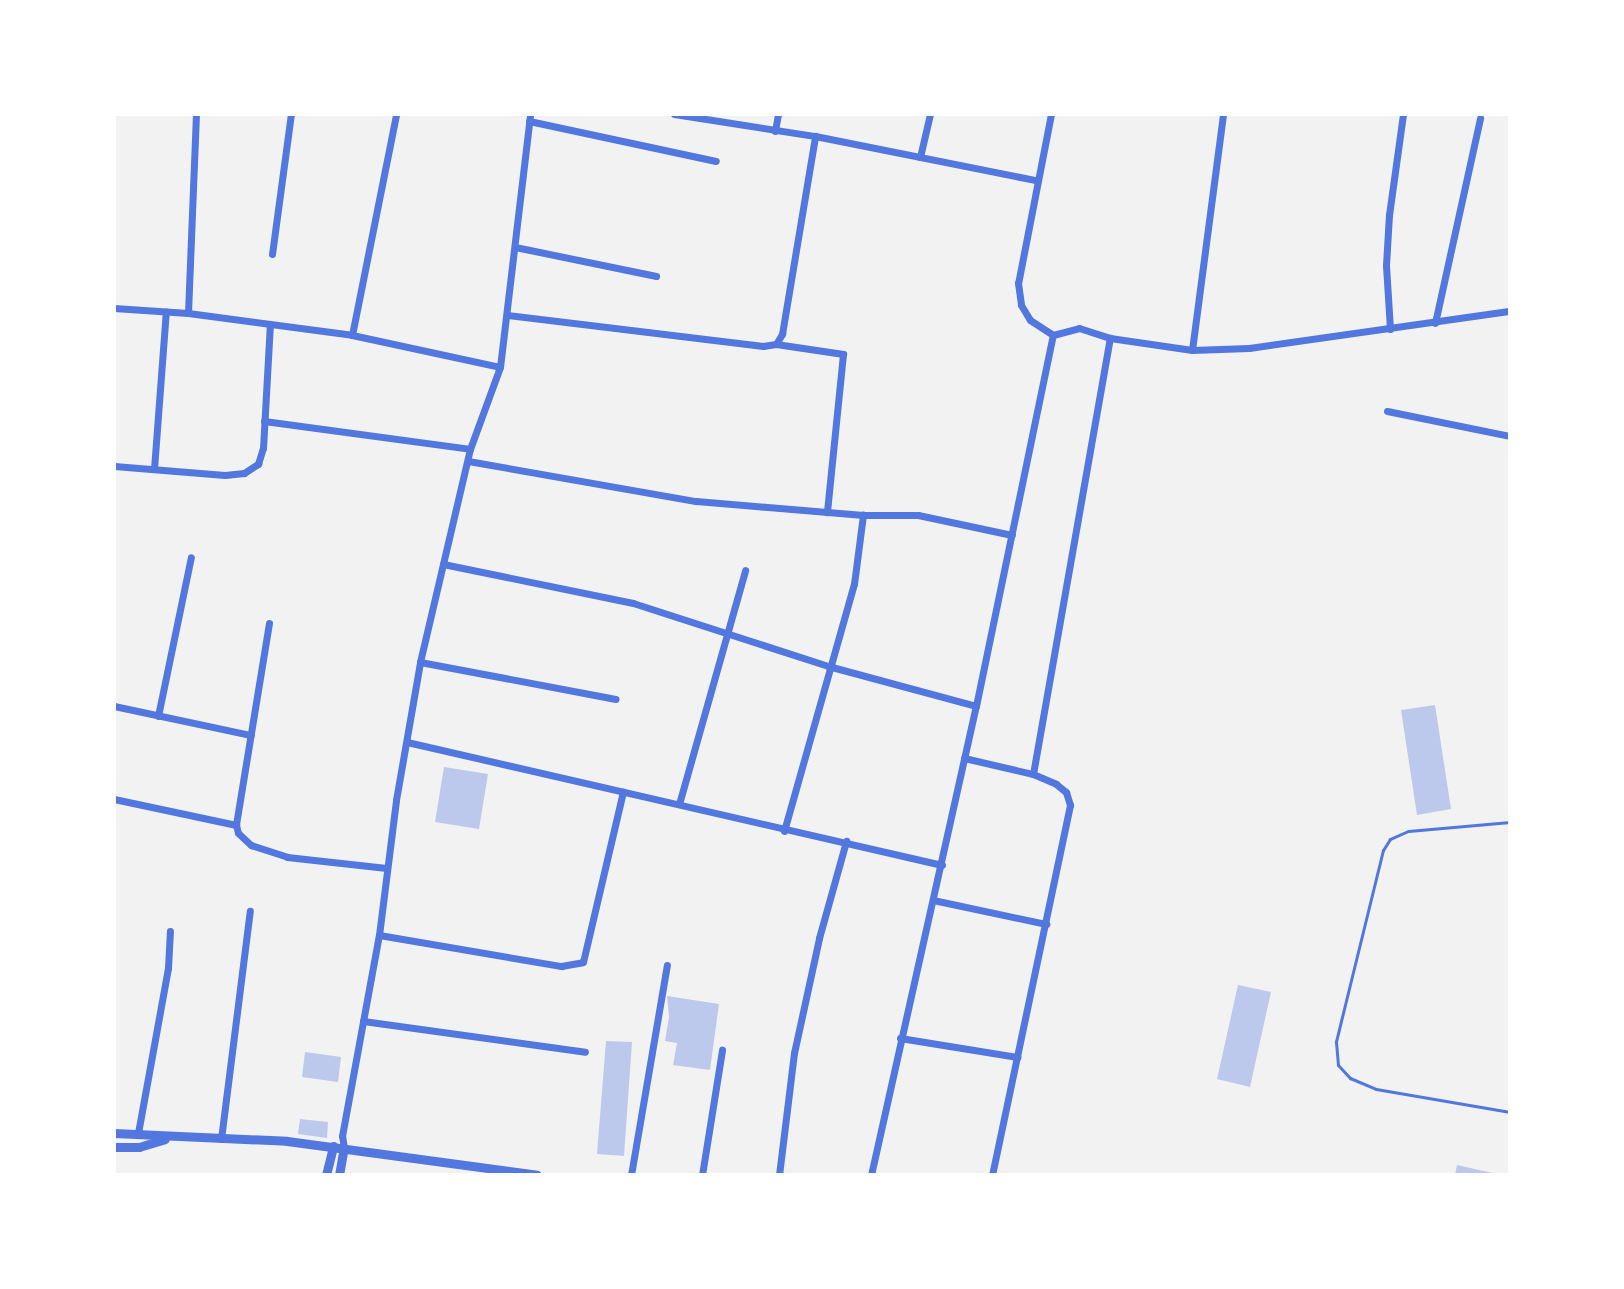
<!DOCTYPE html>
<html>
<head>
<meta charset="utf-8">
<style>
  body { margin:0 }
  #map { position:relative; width:1624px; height:1289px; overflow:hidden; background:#f2f2f2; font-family:"Alegreya Sans",sans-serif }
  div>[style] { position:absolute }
  .building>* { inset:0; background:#bdc9ec }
  .service>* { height:3px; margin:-1.5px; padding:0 1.5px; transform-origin:1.5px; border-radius:1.5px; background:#5277de }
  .minor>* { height:7px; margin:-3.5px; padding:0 3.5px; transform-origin:3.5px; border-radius:3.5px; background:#5277de }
  .tertiary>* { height:9px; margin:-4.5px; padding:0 4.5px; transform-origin:4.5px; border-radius:4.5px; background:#5277de }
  span { translate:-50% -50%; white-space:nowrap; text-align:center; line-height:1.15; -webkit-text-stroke:8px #fff; paint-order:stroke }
  .frame { position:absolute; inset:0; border:116px solid #fff; pointer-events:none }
</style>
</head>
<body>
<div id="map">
  <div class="building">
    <i style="clip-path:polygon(1435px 705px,1451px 809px,1417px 815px,1401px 710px)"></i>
    <i style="clip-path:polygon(444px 767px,488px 774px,479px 829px,435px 822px)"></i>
    <i style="clip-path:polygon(1238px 985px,1271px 992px,1250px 1087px,1217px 1079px)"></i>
    <i style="clip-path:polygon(667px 996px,719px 1004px,710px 1070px,673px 1065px,677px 1043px,665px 1041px,669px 1017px)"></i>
    <i style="clip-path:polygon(606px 1041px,632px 1042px,624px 1156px,597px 1154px)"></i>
    <i style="clip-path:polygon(305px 1052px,341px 1057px,338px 1082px,302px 1077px)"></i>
    <i style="clip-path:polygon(300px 1119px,328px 1122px,327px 1138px,298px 1134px)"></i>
    <i style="clip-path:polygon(1457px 1165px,1497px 1174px,1497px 1175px,1455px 1175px)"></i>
  </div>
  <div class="service">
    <i style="left:1510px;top:822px;width:102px;rotate:175deg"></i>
    <i style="left:1408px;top:831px;width:20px;rotate:156deg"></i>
    <i style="left:1390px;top:839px;width:13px;rotate:122deg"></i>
    <i style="left:1383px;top:850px;width:198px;rotate:103.8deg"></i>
    <i style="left:1336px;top:1042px;width:23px;rotate:85deg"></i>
    <i style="left:1338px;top:1065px;width:18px;rotate:47deg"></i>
    <i style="left:1350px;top:1078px;width:28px;rotate:23deg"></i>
    <i style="left:1376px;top:1089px;width:136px;rotate:9.7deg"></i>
  </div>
  <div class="minor">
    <i style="left:674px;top:114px;width:143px;rotate:8.9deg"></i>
    <i style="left:815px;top:136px;width:225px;rotate:11.3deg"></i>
    <i style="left:1051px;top:114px;width:172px;rotate:101deg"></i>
    <i style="left:1018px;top:283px;width:22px;rotate:82deg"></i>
    <i style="left:1021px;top:305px;width:17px;rotate:59deg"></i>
    <i style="left:1030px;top:320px;width:27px;rotate:33deg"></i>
    <i style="left:529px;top:121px;width:191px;rotate:12.1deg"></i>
    <i style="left:775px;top:131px;width:17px;rotate:-80deg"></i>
    <i style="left:920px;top:157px;width:44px;rotate:-76.9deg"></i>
    <i style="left:515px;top:247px;width:144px;rotate:11.6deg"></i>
    <i style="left:272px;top:254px;width:141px;rotate:-82.3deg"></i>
    <i style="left:114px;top:308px;width:74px;rotate:3.9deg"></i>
    <i style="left:188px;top:313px;width:165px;rotate:7.6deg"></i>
    <i style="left:352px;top:335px;width:151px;rotate:12.2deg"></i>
    <i style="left:188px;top:313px;width:199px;rotate:-87.7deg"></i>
    <i style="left:507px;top:315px;width:258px;rotate:6.9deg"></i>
    <i style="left:763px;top:346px;width:13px;rotate:-9deg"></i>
    <i style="left:776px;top:344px;width:12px;rotate:-59deg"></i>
    <i style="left:782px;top:334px;width:201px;rotate:-80.5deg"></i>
    <i style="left:1435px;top:323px;width:210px;rotate:-77.6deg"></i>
    <i style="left:1390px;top:329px;width:64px;rotate:-93.6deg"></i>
    <i style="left:1386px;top:265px;width:50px;rotate:-86.6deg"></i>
    <i style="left:1389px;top:215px;width:102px;rotate:-82.1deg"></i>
    <i style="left:352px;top:335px;width:225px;rotate:-78.7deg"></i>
    <i style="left:776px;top:344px;width:68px;rotate:8.5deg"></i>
    <i style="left:843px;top:354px;width:159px;rotate:95.8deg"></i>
    <i style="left:1192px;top:350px;width:238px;rotate:-82.5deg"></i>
    <i style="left:1387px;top:411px;width:126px;rotate:11.5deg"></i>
    <i style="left:264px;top:421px;width:208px;rotate:7.7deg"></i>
    <i style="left:468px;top:461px;width:231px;rotate:10deg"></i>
    <i style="left:696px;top:501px;width:168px;rotate:4.8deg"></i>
    <i style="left:863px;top:515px;width:55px"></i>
    <i style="left:918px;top:515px;width:96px;rotate:12deg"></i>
    <i style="left:114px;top:466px;width:111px;rotate:4.6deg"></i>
    <i style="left:225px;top:475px;width:19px;rotate:-6deg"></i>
    <i style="left:244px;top:473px;width:17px;rotate:-33deg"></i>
    <i style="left:258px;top:464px;width:17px;rotate:-73deg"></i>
    <i style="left:263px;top:448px;width:124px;rotate:-86.8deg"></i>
    <i style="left:154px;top:469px;width:158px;rotate:-85.7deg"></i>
    <i style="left:443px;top:564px;width:194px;rotate:11.6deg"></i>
    <i style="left:633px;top:603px;width:205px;rotate:17.9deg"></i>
    <i style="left:828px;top:666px;width:153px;rotate:15.1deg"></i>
    <i style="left:269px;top:623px;width:205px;rotate:99.3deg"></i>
    <i style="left:236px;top:825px;width:8px;rotate:76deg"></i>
    <i style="left:238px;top:833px;width:18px;rotate:43deg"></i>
    <i style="left:251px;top:845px;width:38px;rotate:18deg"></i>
    <i style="left:287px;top:857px;width:100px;rotate:6.3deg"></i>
    <i style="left:420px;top:662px;width:199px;rotate:10.7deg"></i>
    <i style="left:114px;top:706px;width:140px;rotate:12deg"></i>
    <i style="left:158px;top:716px;width:162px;rotate:-78.3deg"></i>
    <i style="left:407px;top:742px;width:549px;rotate:12.95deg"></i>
    <i style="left:964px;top:758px;width:71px;rotate:13.1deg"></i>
    <i style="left:1033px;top:774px;width:25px;rotate:23deg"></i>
    <i style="left:1056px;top:784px;width:13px;rotate:39deg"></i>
    <i style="left:1066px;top:792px;width:14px;rotate:73deg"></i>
    <i style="left:1070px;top:805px;width:378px;rotate:101.9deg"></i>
    <i style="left:1033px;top:774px;width:443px;rotate:-80deg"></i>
    <i style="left:114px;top:799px;width:125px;rotate:12deg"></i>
    <i style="left:679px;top:804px;width:243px;rotate:-74.2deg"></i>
    <i style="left:784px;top:831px;width:257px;rotate:-74.2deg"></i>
    <i style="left:854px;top:584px;width:70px;rotate:-82.6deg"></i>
    <i style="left:933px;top:900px;width:116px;rotate:12deg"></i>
    <i style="left:379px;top:935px;width:185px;rotate:9.7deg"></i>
    <i style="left:561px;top:966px;width:22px;rotate:-10deg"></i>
    <i style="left:583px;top:962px;width:175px;rotate:-76.8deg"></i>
    <i style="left:363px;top:1021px;width:224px;rotate:7.9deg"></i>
    <i style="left:900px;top:1038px;width:119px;rotate:9.2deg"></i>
    <i style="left:138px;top:1133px;width:168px;rotate:-79.7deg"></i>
    <i style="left:168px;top:968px;width:37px;rotate:-87deg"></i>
    <i style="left:221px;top:1139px;width:230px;rotate:-82.8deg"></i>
    <i style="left:344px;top:1148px;width:12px;rotate:-99deg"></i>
    <i style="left:342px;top:1136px;width:204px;rotate:-79.6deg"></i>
    <i style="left:379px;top:935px;width:136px;rotate:-82.8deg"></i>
    <i style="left:396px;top:800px;width:140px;rotate:-80.1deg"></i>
    <i style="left:420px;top:662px;width:219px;rotate:-76.8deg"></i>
    <i style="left:470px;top:449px;width:87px;rotate:-69.9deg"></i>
    <i style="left:500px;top:367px;width:255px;rotate:-83.2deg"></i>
    <i style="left:631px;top:1175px;width:213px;rotate:-80.3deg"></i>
    <i style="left:702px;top:1175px;width:127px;rotate:-80.9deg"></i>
    <i style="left:779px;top:1175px;width:123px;rotate:-83deg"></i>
    <i style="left:794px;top:1053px;width:118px;rotate:-77.7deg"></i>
    <i style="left:819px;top:938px;width:101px;rotate:-74.4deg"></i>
    <i style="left:871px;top:1175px;width:481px;rotate:-77.4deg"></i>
    <i style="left:976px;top:706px;width:379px;rotate:-78.3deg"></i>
    <i style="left:1053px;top:335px;width:27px;rotate:-15deg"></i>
    <i style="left:1079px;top:328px;width:33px;rotate:18deg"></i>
    <i style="left:1110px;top:338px;width:83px;rotate:8.3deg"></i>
    <i style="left:1192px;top:350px;width:57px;rotate:-2deg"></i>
    <i style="left:1249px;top:348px;width:264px;rotate:-8.1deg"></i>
  </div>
  <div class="tertiary">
    <i style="left:114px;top:1133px;width:173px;rotate:2.6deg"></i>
    <i style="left:287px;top:1141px;width:252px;rotate:7.7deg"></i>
    <i style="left:114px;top:1147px;width:25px"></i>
    <i style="left:139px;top:1147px;width:27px;rotate:-17deg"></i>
    <i style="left:326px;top:1175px;width:30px;rotate:-76deg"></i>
    <i style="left:339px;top:1175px;width:27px;rotate:-80deg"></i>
  </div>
  <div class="frame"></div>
</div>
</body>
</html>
